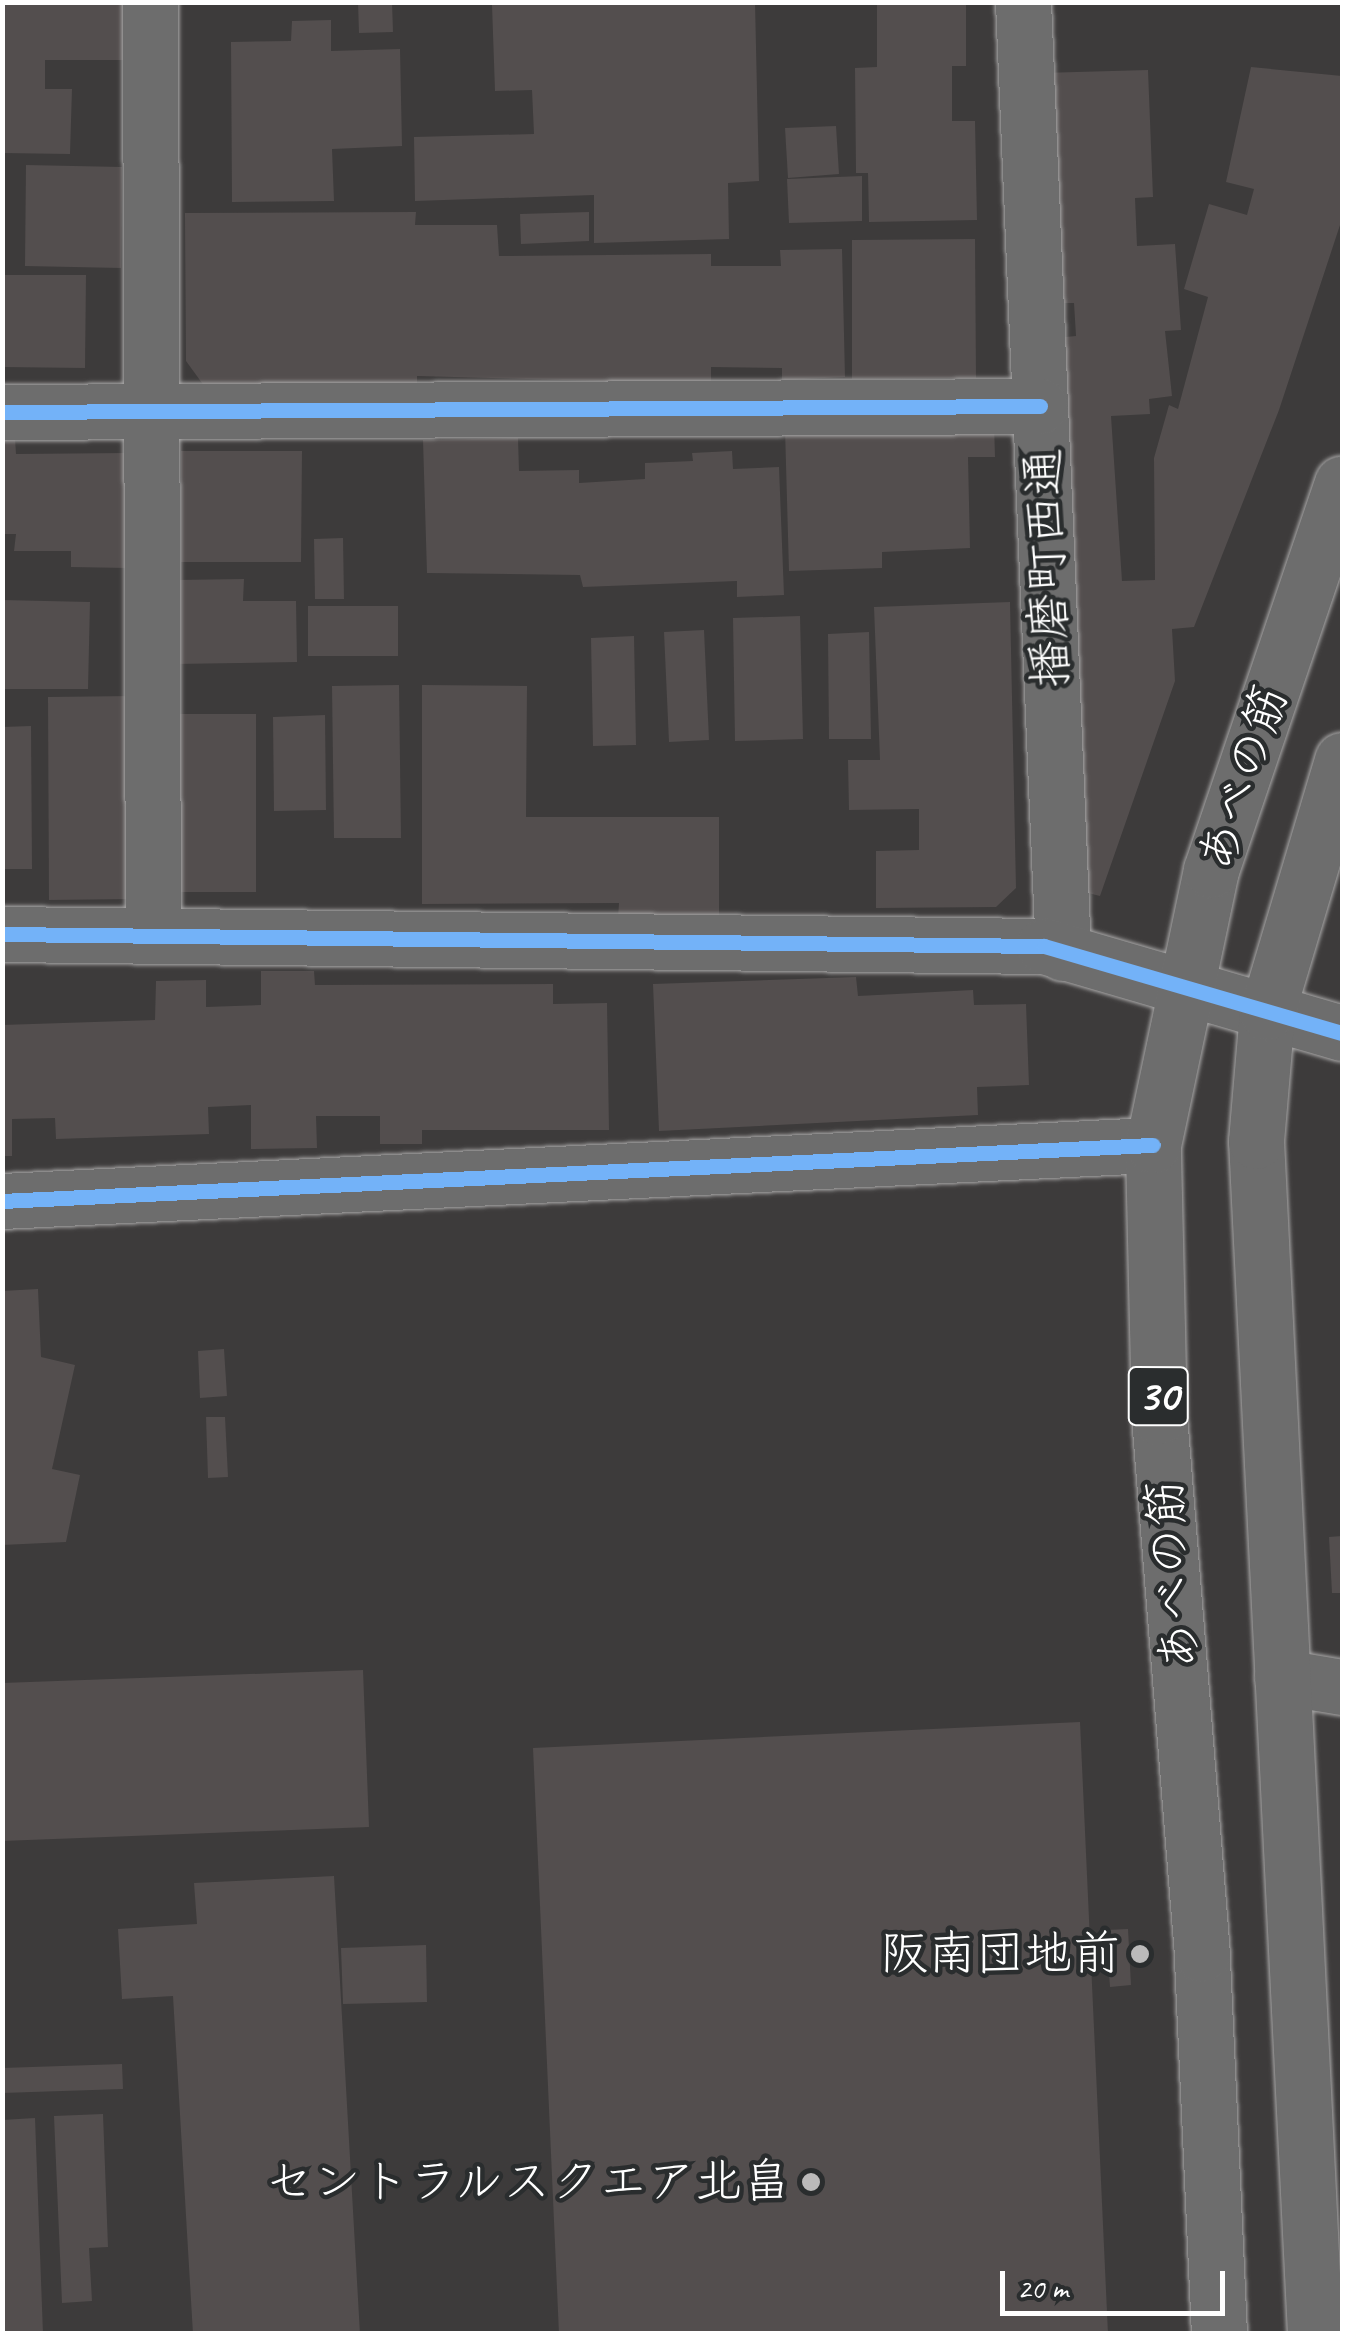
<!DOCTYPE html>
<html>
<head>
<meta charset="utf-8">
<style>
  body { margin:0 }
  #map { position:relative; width:1345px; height:2336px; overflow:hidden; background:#3d3b3b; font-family:Caveat,"Klee One",sans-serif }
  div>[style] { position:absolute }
  .building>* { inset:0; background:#534e4e }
  .roads { filter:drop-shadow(0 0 2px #a8a7a7) drop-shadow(0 0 2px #a8a7a7) }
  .pedestrian>* { height:55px; margin:-27.5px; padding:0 27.5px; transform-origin:27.5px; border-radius:27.5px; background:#6d6d6d }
  .minor>* { height:55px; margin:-27.5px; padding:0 27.5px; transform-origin:27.5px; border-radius:27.5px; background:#6d6d6d }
  .primary>* { height:55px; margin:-27.5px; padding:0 27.5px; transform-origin:27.5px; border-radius:27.5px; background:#6d6d6d }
  .cycleway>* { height:15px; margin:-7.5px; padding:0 7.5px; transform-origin:7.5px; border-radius:7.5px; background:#73b2f8 }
  .dots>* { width:28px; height:28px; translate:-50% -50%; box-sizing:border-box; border:5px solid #2a2d2e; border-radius:50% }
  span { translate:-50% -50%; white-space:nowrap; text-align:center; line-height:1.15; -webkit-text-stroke:9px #2a2d2e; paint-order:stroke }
  .shield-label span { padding:2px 8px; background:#2a2d2e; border:2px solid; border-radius:8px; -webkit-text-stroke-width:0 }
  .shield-label { font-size:45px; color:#fff; font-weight:700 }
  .street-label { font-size:48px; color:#fff }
  .poi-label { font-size:48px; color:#fff }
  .right { translate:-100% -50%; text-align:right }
  .frame { position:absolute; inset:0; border:5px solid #fff; pointer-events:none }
  .scale { position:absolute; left:1000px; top:2271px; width:225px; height:45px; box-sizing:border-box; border:5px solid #fff; border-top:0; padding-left:12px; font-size:30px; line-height:35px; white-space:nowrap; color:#fff; -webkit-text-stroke:8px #2a2d2e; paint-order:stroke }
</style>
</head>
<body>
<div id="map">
  <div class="building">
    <i style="clip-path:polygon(2px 2px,123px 2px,123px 60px,45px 60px,45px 89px,72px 89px,70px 154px,2px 153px)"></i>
    <i style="clip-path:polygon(358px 2px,392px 2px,393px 32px,359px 33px)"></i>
    <i style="clip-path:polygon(755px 2px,759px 181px,728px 183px,729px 239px,594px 243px,594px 195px,415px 201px,414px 137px,534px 134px,532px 90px,495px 91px,492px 5px)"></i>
    <i style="clip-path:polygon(877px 2px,966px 2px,966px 66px,952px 66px,952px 121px,975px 121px,977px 220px,869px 222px,868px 173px,856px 173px,855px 68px,877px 67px)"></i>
    <i style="clip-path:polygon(331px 20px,331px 51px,400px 49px,402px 146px,332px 149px,334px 201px,232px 202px,231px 42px,291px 41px,292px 21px)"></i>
    <i style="clip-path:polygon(1251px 67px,1342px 76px,1342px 219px,1279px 410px,1194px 627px,1172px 629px,1175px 681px,1100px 896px,1088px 893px,1070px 688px,1055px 338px,1076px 336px,1074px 303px,1052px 303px,1041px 73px,1148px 70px,1153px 197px,1135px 198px,1137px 246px,1175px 244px,1181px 330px,1165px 331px,1172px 396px,1149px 399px,1150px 414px,1111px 416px,1122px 581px,1155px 580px,1154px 458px,1169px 405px,1178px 409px,1208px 297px,1184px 289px,1209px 204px,1247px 215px,1254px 189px,1226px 182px)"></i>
    <i style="clip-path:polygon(836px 126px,839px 174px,788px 178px,785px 128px)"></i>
    <i style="clip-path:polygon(26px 165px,122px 167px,121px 268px,25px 266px)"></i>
    <i style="clip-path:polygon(862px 176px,862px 221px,789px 223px,787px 179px)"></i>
    <i style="clip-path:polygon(416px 212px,415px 225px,497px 225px,499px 256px,711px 254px,711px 266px,781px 266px,780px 250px,842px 249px,845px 377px,782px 380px,782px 368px,711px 367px,711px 384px,417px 376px,417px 392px,210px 394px,186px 361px,185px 213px)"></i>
    <i style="clip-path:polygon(589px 212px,589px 241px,521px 244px,520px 214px)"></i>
    <i style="clip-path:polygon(975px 239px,976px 378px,852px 379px,852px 240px)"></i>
    <i style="clip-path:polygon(2px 275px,86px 275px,85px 368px,2px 367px)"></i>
    <i style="clip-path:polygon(994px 423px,995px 457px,968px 457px,970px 548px,882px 552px,882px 568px,789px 571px,785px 429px)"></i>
    <i style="clip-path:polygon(2px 438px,15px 438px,16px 454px,127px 453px,127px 568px,71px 567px,71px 551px,14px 551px,16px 534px,2px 534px)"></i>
    <i style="clip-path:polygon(518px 438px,519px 471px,579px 470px,579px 483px,645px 479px,645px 463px,693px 461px,692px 453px,732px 451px,733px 469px,779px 467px,784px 595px,737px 597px,737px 581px,583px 587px,580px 575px,427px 573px,423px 440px)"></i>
    <i style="clip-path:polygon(181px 451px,302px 451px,301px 562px,181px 562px)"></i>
    <i style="clip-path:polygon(343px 538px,344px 599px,315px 599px,314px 539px)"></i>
    <i style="clip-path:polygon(244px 579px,243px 601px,296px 601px,297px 662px,175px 664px,175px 580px)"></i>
    <i style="clip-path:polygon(2px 600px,90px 602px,88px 689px,2px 689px)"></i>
    <i style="clip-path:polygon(1010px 602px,1016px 888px,996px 907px,876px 908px,876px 851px,919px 850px,919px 809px,849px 810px,848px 760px,880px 760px,874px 607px)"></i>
    <i style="clip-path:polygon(308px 606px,398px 606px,398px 656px,308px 656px)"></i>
    <i style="clip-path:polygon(800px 616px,803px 739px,735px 741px,733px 618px)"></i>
    <i style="clip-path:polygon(704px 630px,709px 740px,669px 742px,664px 632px)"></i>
    <i style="clip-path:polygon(869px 632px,871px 739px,829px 739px,828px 634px)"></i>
    <i style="clip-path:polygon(634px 636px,636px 745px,593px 746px,591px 638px)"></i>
    <i style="clip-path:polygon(399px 685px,401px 838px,334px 838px,332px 686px)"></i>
    <i style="clip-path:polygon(422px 685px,527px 686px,526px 817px,719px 817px,719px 917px,618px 918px,619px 903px,422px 904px)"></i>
    <i style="clip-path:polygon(133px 696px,134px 899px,49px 900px,48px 697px)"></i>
    <i style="clip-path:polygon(179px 714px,256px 714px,256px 892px,181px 892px)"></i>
    <i style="clip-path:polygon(325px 715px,326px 810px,274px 811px,273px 717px)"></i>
    <i style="clip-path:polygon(31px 726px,32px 869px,2px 869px,2px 727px)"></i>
    <i style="clip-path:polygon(261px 971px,314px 971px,315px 985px,553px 984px,553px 1004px,607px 1003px,609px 1130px,422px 1130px,422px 1144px,380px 1144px,380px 1116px,316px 1116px,317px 1148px,251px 1149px,251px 1105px,208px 1107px,209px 1134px,56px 1139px,55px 1118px,12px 1119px,12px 1156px,2px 1156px,2px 1025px,155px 1020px,156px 981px,206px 980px,206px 1007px,261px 1005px)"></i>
    <i style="clip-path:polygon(856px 977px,858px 996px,973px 990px,974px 1005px,1026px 1004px,1029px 1085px,977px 1087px,978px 1115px,659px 1131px,653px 984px)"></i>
    <i style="clip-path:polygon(38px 1289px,41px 1357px,75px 1365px,52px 1469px,80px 1475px,66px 1542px,2px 1545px,2px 1291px)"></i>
    <i style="clip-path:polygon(224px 1349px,227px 1396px,200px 1398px,198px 1351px)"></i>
    <i style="clip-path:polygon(206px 1417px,225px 1417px,228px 1477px,208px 1478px)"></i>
    <i style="clip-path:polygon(1342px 1536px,1342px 1593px,1332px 1593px,1329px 1537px)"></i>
    <i style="clip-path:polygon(363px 1670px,369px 1827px,2px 1841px,2px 1683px)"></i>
    <i style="clip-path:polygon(1080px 1722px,1108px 2334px,559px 2334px,533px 1748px)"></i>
    <i style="clip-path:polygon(334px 1876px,360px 2334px,193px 2334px,173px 1996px,122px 1999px,118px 1929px,197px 1924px,194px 1883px)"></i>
    <i style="clip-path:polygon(1128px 1929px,1131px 1985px,1110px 1987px,1106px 1930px)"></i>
    <i style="clip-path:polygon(426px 1945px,427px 2002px,343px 2004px,341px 1948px)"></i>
    <i style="clip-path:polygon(122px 2064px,123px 2089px,2px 2093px,2px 2068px)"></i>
    <i style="clip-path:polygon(103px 2114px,108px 2247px,89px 2248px,92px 2301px,62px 2303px,54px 2116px)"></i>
    <i style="clip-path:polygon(35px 2118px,43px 2334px,2px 2334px,2px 2120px)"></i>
  </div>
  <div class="roads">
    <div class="pedestrian">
      <i style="left:2px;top:1201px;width:1152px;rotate:-2.79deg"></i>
    </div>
    <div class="minor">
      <i style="left:150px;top:2px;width:934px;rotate:89.82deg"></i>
      <i style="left:1023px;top:2px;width:952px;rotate:87.59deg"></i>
      <i style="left:2px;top:412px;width:1038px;rotate:-0.33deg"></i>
      <i style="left:2px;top:934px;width:1042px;rotate:0.66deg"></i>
      <i style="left:1044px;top:946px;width:310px;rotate:16.3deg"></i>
      <i style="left:1282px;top:1677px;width:61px;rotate:9.5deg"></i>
    </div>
    <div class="primary">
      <i style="left:1219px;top:2334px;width:380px;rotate:-92.6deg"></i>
      <i style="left:1202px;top:1954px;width:540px;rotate:-94.57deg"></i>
      <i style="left:1159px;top:1416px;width:271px;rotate:-91.3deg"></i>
      <i style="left:1153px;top:1145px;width:281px;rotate:-78.1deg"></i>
      <i style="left:1211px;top:870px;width:408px;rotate:-71.3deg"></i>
      <i style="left:1315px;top:2334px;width:1194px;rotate:-92.83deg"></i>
      <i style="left:1256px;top:1141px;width:129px;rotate:-85.1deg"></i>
      <i style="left:1267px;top:1012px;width:263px;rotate:-73.4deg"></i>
    </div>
  </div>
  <div class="cycleway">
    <i style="left:2px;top:412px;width:1038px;rotate:-0.33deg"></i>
    <i style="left:2px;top:934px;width:1042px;rotate:0.66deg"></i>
    <i style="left:1044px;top:946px;width:310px;rotate:16.3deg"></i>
    <i style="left:2px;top:1201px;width:1152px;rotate:-2.79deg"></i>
  </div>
  <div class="dots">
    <i style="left:1140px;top:1954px;background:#bbbaba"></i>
    <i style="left:811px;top:2182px;background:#bbbaba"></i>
  </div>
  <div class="shield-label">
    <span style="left:1158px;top:1396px">30</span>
  </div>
  <div class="street-label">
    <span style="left:1047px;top:568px;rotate:-92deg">播磨町西通</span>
    <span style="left:1243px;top:778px;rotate:-72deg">あべの筋</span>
    <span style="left:1172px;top:1575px;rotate:-95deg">あべの筋</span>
  </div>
  <div class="poi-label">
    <span class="right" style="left:1120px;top:1954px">阪南団地前</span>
    <span class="right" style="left:791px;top:2182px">セントラルスクエア北畠</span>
  </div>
  <div class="frame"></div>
  <div class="scale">20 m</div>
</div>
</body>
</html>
